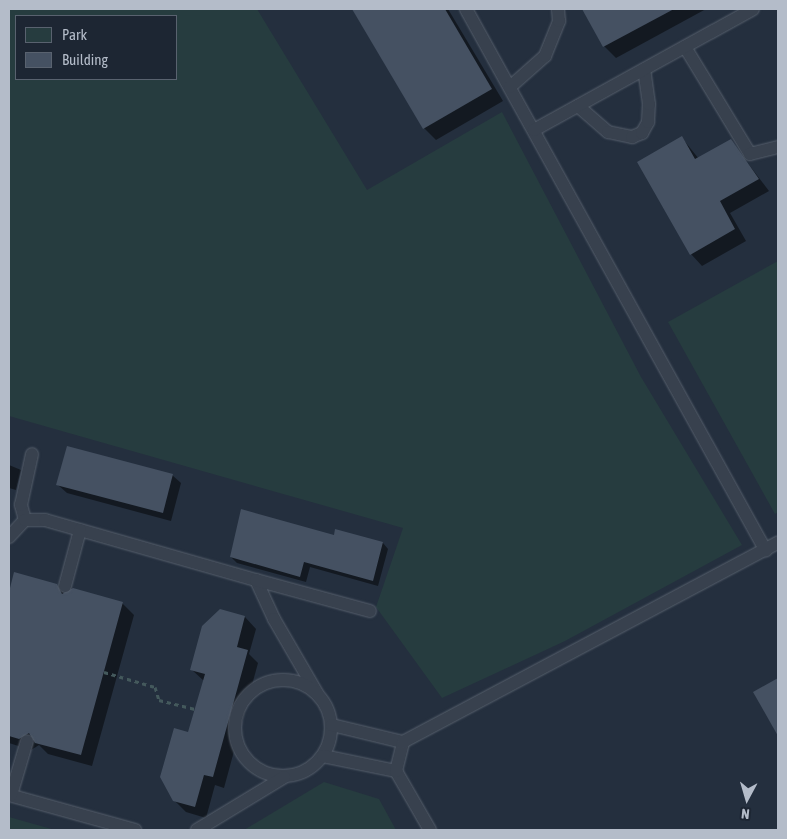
<!DOCTYPE html>
<html>
<head>
<meta charset="utf-8">
<style>
  body { margin:0 }
  #map { position:relative; width:787px; height:839px; overflow:hidden; background:#242f3e; font-family:"Asap Condensed",sans-serif }
  div>[style] { position:absolute }
  .green>* { inset:0; background:#263c3f }
  .shadow>* { inset:0; background:#0007 }
  .building>* { inset:0; background:#455162 }
  .path>* { height:3px; margin-top:-1.5px; transform-origin:0; background:repeating-linear-gradient(90deg,#44595c 0 4px,transparent 0 8px) }
  .roads { filter:drop-shadow(0 0 1px #565f6c) drop-shadow(0 0 1px #565f6c) }
  .lane>* { height:12px; margin:-6px; padding:0 6px; transform-origin:6px; border-radius:6px; background:#38414e }
  .lane>.ring { margin:-6px; padding:0; box-sizing:content-box; background:none; border:12px solid #38414e; border-radius:50% }
  span { translate:-50% -50%; white-space:nowrap; text-align:center; line-height:1.15; -webkit-text-stroke:4px #1d2633; paint-order:stroke }
  .frame { position:absolute; inset:0; border:10px solid #b4bcc9; pointer-events:none }
  .legend { position:absolute; left:15px; top:15px; width:162px; height:65px; box-sizing:border-box; background:#1d2633; border:1px solid #59626f; margin:0; padding:6px 9px; list-style:none; font-size:15px; color:#b4bcc9 }
  .legend li { display:flex; align-items:center; gap:10px; height:25px }
  .legend b { width:25px; border:1px solid #59626f }
  .north { position:absolute; left:722px; top:774px; width:50px; height:50px; -webkit-text-stroke:4px #1d2633; paint-order:stroke; rotate:186deg; font-size:14px; font-weight:700; line-height:20px; text-align:center; color:#b4bcc9 }
  .north::after { content:''; display:block; margin:auto; width:18px; height:22px; background:#b4bcc9; clip-path:polygon(50% 0,100% 100%,50% 72%,0 100%) }
</style>
</head>
<body>
<div id="map">
  <div class="green">
    <i style="clip-path:polygon(evenodd,9px 9px,257px 9px,367px 190px,502px 112px,641px 377px,742px 545px,565px 641px,442px 698px,376px 607px,403px 528px,9px 416px,9px 9px,16px 16px,176px 16px,176px 79px,16px 79px,16px 16px)"></i>
    <i style="clip-path:polygon(778px 261px,778px 512px,775px 514px,668px 322px)"></i>
    <i style="clip-path:polygon(324px 782px,379px 799px,396px 830px,244px 830px)"></i>
    <i style="clip-path:polygon(9px 817px,55px 830px,9px 830px)"></i>
  </div>
  <div class="shadow">
    <i style="clip-path:polygon(354px 9px,448px 9px,503px 101px,436px 140px,424px 128px)"></i>
    <i style="clip-path:polygon(583px 9px,706px 9px,616px 58px,604px 46px)"></i>
    <i style="clip-path:polygon(682px 138px,699px 159px,731px 141px,769px 191px,730px 213px,746px 241px,702px 266px,691px 254px)"></i>
    <i style="clip-path:polygon(9px 465px,21px 470px,16px 490px,9px 488px)"></i>
    <i style="clip-path:polygon(172px 475px,181px 483px,171px 521px,67px 493px,58px 485px)"></i>
    <i style="clip-path:polygon(335px 536px,383px 543px,388px 549px,378px 586px,310px 567px,306px 582px,237px 563px,231px 557px)"></i>
    <i style="clip-path:polygon(15px 574px,56px 585px,65px 594px,122px 603px,134px 615px,92px 766px,48px 754px,39px 745px,31px 750px,9px 743px,9px 597px)"></i>
    <i style="clip-path:polygon(245px 617px,256px 629px,249px 654px,258px 663px,224px 788px,215px 785px,206px 818px,186px 812px,174px 800px,204px 681px,191px 669px)"></i>
    <i style="clip-path:polygon(778px 679px,778px 734px,755px 692px)"></i>
  </div>
  <div class="building">
    <i style="clip-path:polygon(352px 9px,445px 9px,492px 89px,423px 129px)"></i>
    <i style="clip-path:polygon(582px 9px,674px 9px,603px 47px)"></i>
    <i style="clip-path:polygon(682px 136px,695px 159px,731px 139px,759px 179px,720px 201px,735px 229px,690px 255px,637px 162px)"></i>
    <i style="clip-path:polygon(67px 446px,173px 474px,163px 513px,56px 485px)"></i>
    <i style="clip-path:polygon(241px 509px,334px 535px,335px 529px,383px 542px,373px 581px,304px 562px,300px 577px,230px 557px)"></i>
    <i style="clip-path:polygon(14px 572px,57px 584px,62px 594px,73px 588px,123px 602px,81px 755px,35px 743px,29px 733px,19px 739px,9px 736px,9px 592px)"></i>
    <i style="clip-path:polygon(220px 609px,245px 616px,237px 647px,248px 650px,213px 777px,204px 775px,195px 807px,173px 801px,160px 777px,174px 728px,188px 732px,205px 674px,190px 670px,202px 626px)"></i>
    <i style="clip-path:polygon(778px 678px,778px 736px,753px 692px)"></i>
  </div>
  <div class="path">
    <i style="left:104px;top:672px;width:53px;rotate:16.4deg"></i>
    <i style="left:155px;top:687px;width:14px;rotate:73deg"></i>
    <i style="left:159px;top:700px;width:37px;rotate:14deg"></i>
  </div>
  <div class="roads">
    <div class="lane">
      <i style="left:466px;top:9px;width:619px;rotate:61.04deg"></i>
      <i style="left:685px;top:47px;width:125px;rotate:58.7deg"></i>
      <i style="left:750px;top:154px;width:29px;rotate:-14deg"></i>
      <i style="left:510px;top:87px;width:47px;rotate:-41.5deg"></i>
      <i style="left:545px;top:56px;width:38px;rotate:-68deg"></i>
      <i style="left:559px;top:21px;width:12px;rotate:-95deg"></i>
      <i style="left:578px;top:106px;width:40px;rotate:41deg"></i>
      <i style="left:608px;top:132px;width:25px;rotate:12deg"></i>
      <i style="left:632px;top:137px;width:11px;rotate:-22deg"></i>
      <i style="left:642px;top:133px;width:13px;rotate:-61deg"></i>
      <i style="left:648px;top:122px;width:18px;rotate:-87deg"></i>
      <i style="left:649px;top:104px;width:35px;rotate:-98deg"></i>
      <i style="left:534px;top:130px;width:250px;rotate:-28.9deg"></i>
      <i style="left:25px;top:520px;width:16px;rotate:-105deg"></i>
      <i style="left:21px;top:505px;width:52px;rotate:-77.8deg"></i>
      <i style="left:9px;top:537px;width:23px;rotate:-47deg"></i>
      <i style="left:25px;top:520px;width:20px"></i>
      <i style="left:45px;top:520px;width:219px;rotate:15.9deg"></i>
      <i style="left:256px;top:580px;width:43px;rotate:65.2deg"></i>
      <i style="left:274px;top:619px;width:88px;rotate:59.9deg"></i>
      <i style="left:256px;top:580px;width:118px;rotate:15.2deg"></i>
      <i style="left:65px;top:586px;width:58px;rotate:-75deg"></i>
      <i class="ring" style="left:235px;top:680px;width:84px;height:84px"></i>
      <i style="left:332px;top:725px;width:73px;rotate:13.5deg"></i>
      <i style="left:323px;top:756px;width:75px;rotate:11.6deg"></i>
      <i style="left:9px;top:795px;width:131px;rotate:15.5deg"></i>
      <i style="left:11px;top:795px;width:56px;rotate:-73.5deg"></i>
      <i style="left:197px;top:830px;width:102px;rotate:-31.3deg"></i>
      <i style="left:430px;top:830px;width:68px;rotate:-120deg"></i>
      <i style="left:396px;top:771px;width:30px;rotate:-76deg"></i>
      <i style="left:403px;top:742px;width:425px;rotate:-28deg"></i>
    </div>
  </div>
  <div class="frame"></div>
  <ul class="legend">
  <li><b style="height:14px;background:#263c3f"></b>Park</li>
  <li><b style="height:14px;background:#455162"></b>Building</li>
  </ul>
  <div class="north">N</div>
</div>
</body>
</html>
